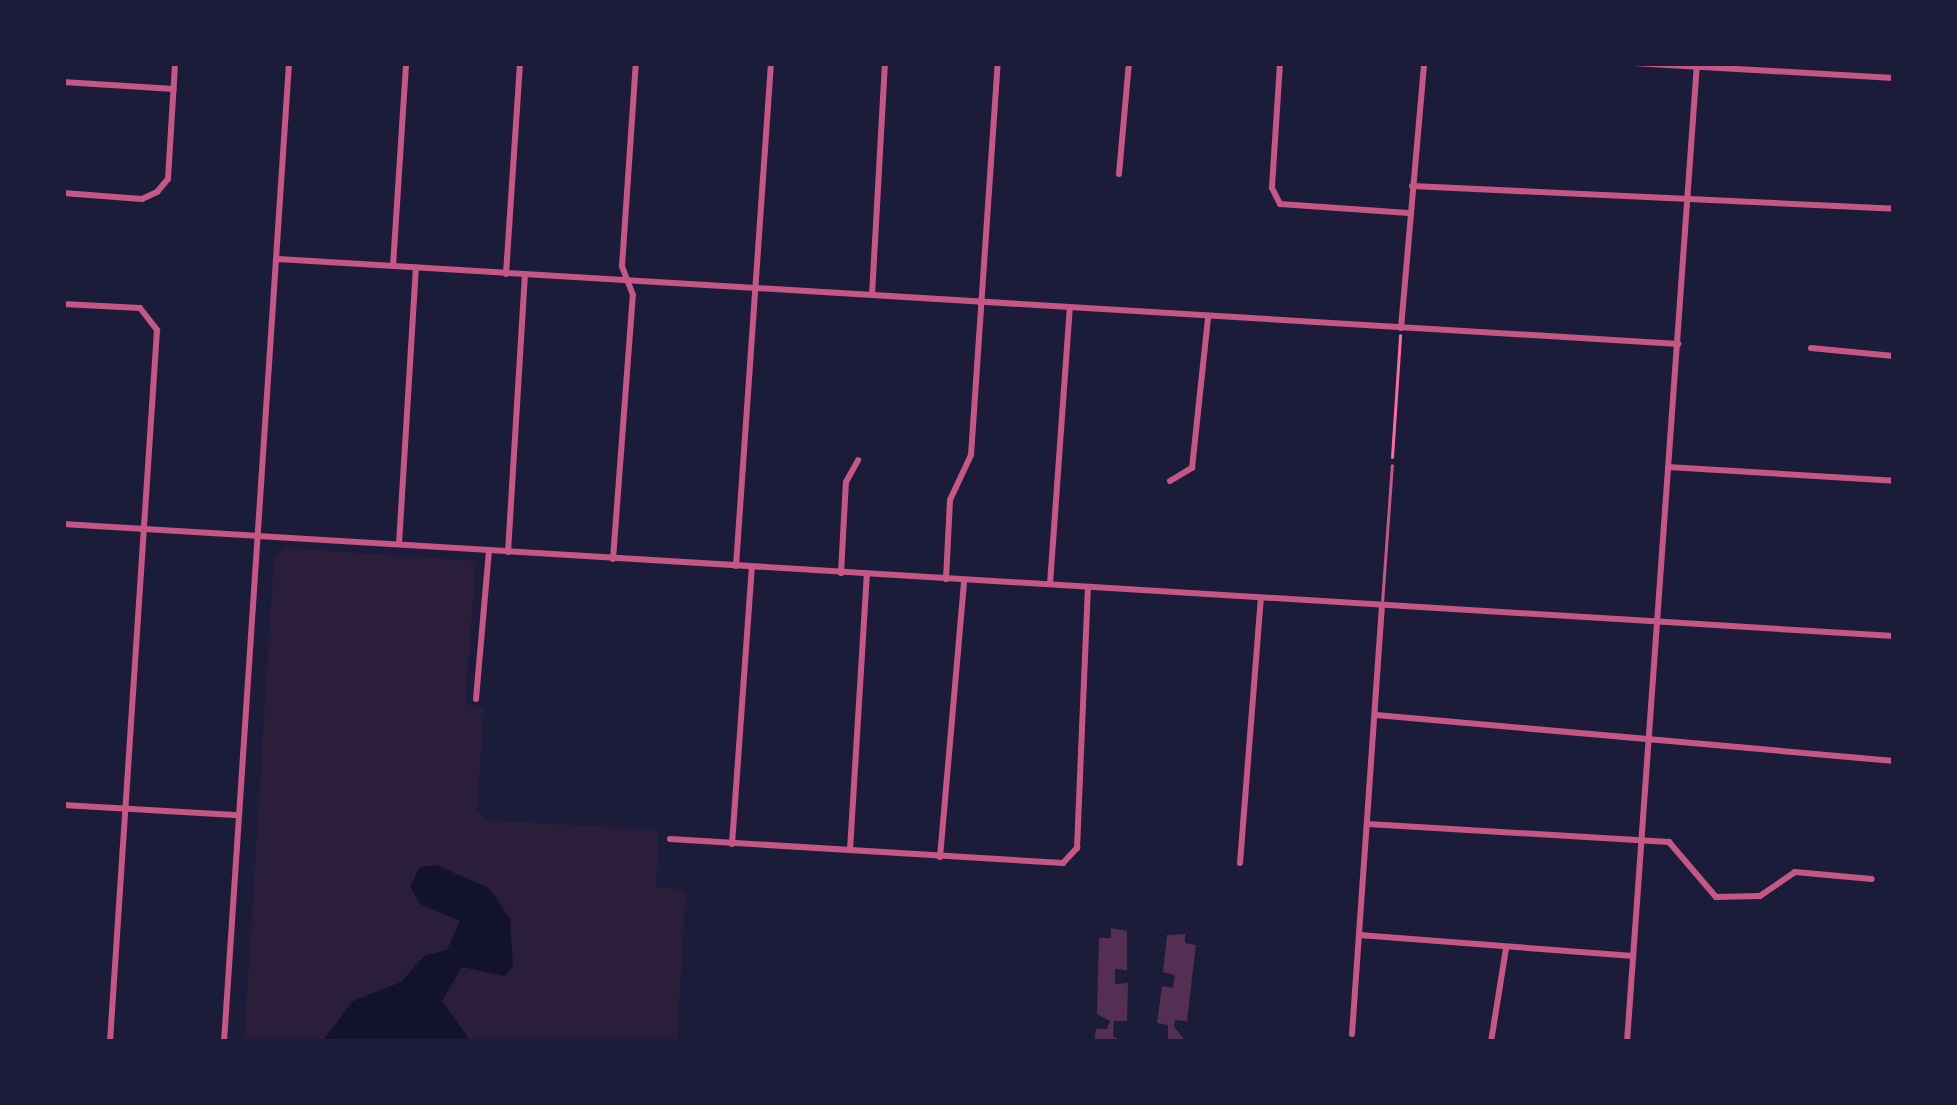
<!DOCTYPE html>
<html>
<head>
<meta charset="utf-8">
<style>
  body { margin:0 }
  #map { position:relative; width:1957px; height:1105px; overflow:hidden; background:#1b1b3a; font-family:Commissioner,sans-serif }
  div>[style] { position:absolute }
  .green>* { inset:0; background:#2a1e3b }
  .water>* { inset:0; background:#12122b }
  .building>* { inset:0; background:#542f53 }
  .path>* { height:3px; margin:-1.5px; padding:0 1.5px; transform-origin:1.5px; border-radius:1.5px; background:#ff6b9d }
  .service>* { height:3px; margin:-1.5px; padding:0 1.5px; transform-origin:1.5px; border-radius:1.5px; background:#c65784 }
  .minor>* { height:6px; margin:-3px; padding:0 3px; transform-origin:3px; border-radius:3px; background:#c65784 }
  .tertiary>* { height:6px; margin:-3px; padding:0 3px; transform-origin:3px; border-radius:3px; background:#c65784 }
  span { translate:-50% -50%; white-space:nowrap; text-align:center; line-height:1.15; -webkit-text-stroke:9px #1b1b3a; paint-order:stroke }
  .frame { position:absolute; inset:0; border:66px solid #1b1b3a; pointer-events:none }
</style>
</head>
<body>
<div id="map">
  <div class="green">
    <i style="clip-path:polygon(286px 548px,476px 561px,465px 703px,484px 710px,477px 810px,485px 820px,659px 830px,656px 887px,686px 890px,677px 1042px,244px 1042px,274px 556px)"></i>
  </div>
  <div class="water">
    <i style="clip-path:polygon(436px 865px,489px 888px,510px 919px,513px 967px,504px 976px,462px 967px,442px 1001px,471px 1042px,322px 1042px,353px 1001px,401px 982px,424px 956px,447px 950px,460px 921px,420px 904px,410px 886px,420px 867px)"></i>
  </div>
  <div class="building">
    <i style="clip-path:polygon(1111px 928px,1127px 931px,1127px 970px,1115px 969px,1115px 984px,1128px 983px,1127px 1021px,1114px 1021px,1113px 1036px,1123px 1042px,1094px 1042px,1096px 1029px,1107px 1029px,1110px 1021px,1097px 1014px,1099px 938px,1111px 938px)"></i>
    <i style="clip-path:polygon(1185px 934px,1185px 943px,1196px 945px,1187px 1021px,1175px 1020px,1174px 1027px,1186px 1042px,1168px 1042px,1168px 1025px,1157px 1023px,1162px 986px,1173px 988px,1175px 975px,1163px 972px,1167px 935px)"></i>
  </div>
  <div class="path">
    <i style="left:1392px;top:457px;width:122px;rotate:-86.2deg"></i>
  </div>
  <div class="service">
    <i style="left:1382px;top:603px;width:138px;rotate:-85.9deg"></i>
  </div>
  <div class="minor">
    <i style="left:1280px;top:63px;width:125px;rotate:93.7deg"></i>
    <i style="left:1272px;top:188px;width:18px;rotate:63deg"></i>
    <i style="left:1280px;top:204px;width:129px;rotate:4deg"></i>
    <i style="left:63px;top:82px;width:111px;rotate:3.6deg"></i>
    <i style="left:1119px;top:174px;width:111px;rotate:-84.9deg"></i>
    <i style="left:1412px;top:186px;width:483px;rotate:2.7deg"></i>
    <i style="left:63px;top:193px;width:79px;rotate:4.3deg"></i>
    <i style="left:142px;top:199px;width:17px;rotate:-25deg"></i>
    <i style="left:157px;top:192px;width:17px;rotate:-50deg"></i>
    <i style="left:168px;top:179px;width:116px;rotate:-86.5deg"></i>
    <i style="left:278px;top:259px;width:1403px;rotate:3.47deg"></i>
    <i style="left:393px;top:266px;width:203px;rotate:-86.3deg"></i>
    <i style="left:506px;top:274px;width:211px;rotate:-86.2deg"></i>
    <i style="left:872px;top:295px;width:232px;rotate:-86.8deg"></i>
    <i style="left:63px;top:304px;width:77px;rotate:3deg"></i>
    <i style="left:140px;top:308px;width:28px;rotate:52deg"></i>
    <i style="left:157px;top:330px;width:714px;rotate:93.78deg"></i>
    <i style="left:1401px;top:328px;width:266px;rotate:-85deg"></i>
    <i style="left:1811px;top:348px;width:83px;rotate:5.5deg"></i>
    <i style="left:1668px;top:467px;width:226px;rotate:3.5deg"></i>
    <i style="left:1170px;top:481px;width:26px;rotate:-31deg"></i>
    <i style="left:1192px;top:468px;width:151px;rotate:-83.9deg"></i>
    <i style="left:399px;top:544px;width:277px;rotate:-86.5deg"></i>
    <i style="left:508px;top:552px;width:278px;rotate:-86.5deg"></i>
    <i style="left:613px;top:559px;width:265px;rotate:-85.7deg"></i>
    <i style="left:633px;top:295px;width:31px;rotate:-111deg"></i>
    <i style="left:622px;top:266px;width:203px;rotate:-86.1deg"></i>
    <i style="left:736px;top:566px;width:504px;rotate:-86.02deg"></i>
    <i style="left:841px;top:573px;width:91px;rotate:-86.9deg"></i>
    <i style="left:846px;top:482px;width:25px;rotate:-61deg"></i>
    <i style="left:946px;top:579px;width:79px;rotate:-87.1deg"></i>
    <i style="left:950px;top:500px;width:50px;rotate:-65deg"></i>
    <i style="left:971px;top:455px;width:393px;rotate:-86.1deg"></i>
    <i style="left:1050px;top:584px;width:277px;rotate:-85.9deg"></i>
    <i style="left:476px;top:699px;width:149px;rotate:-85deg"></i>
    <i style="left:1376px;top:715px;width:520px;rotate:5.07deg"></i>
    <i style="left:63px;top:805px;width:176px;rotate:3.3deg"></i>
    <i style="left:1368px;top:824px;width:302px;rotate:3.4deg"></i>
    <i style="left:1669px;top:842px;width:72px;rotate:49.5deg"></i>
    <i style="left:1716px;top:897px;width:44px;rotate:-1.3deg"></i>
    <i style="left:1760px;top:896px;width:42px;rotate:-34.4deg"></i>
    <i style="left:1795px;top:872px;width:77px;rotate:5.2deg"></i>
    <i style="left:670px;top:839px;width:394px;rotate:3.5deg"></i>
    <i style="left:1063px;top:863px;width:21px;rotate:-47deg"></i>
    <i style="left:1077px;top:848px;width:260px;rotate:-87.6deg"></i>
    <i style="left:732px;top:844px;width:278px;rotate:-85.9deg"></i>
    <i style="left:850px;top:850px;width:277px;rotate:-86.5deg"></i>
    <i style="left:940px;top:857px;width:278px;rotate:-85deg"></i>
    <i style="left:1240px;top:863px;width:266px;rotate:-85.5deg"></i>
    <i style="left:1359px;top:935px;width:275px;rotate:4.4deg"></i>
    <i style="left:1352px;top:1034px;width:430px;rotate:-86deg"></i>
    <i style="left:1491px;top:1042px;width:95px;rotate:-80.9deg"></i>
  </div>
  <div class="tertiary">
    <i style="left:1633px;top:63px;width:261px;rotate:3.3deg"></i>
    <i style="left:63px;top:524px;width:1834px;rotate:3.5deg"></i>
    <i style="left:224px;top:1042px;width:981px;rotate:-86.2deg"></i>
    <i style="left:1627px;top:1042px;width:981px;rotate:-85.91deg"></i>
  </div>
  <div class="frame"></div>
</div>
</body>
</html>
